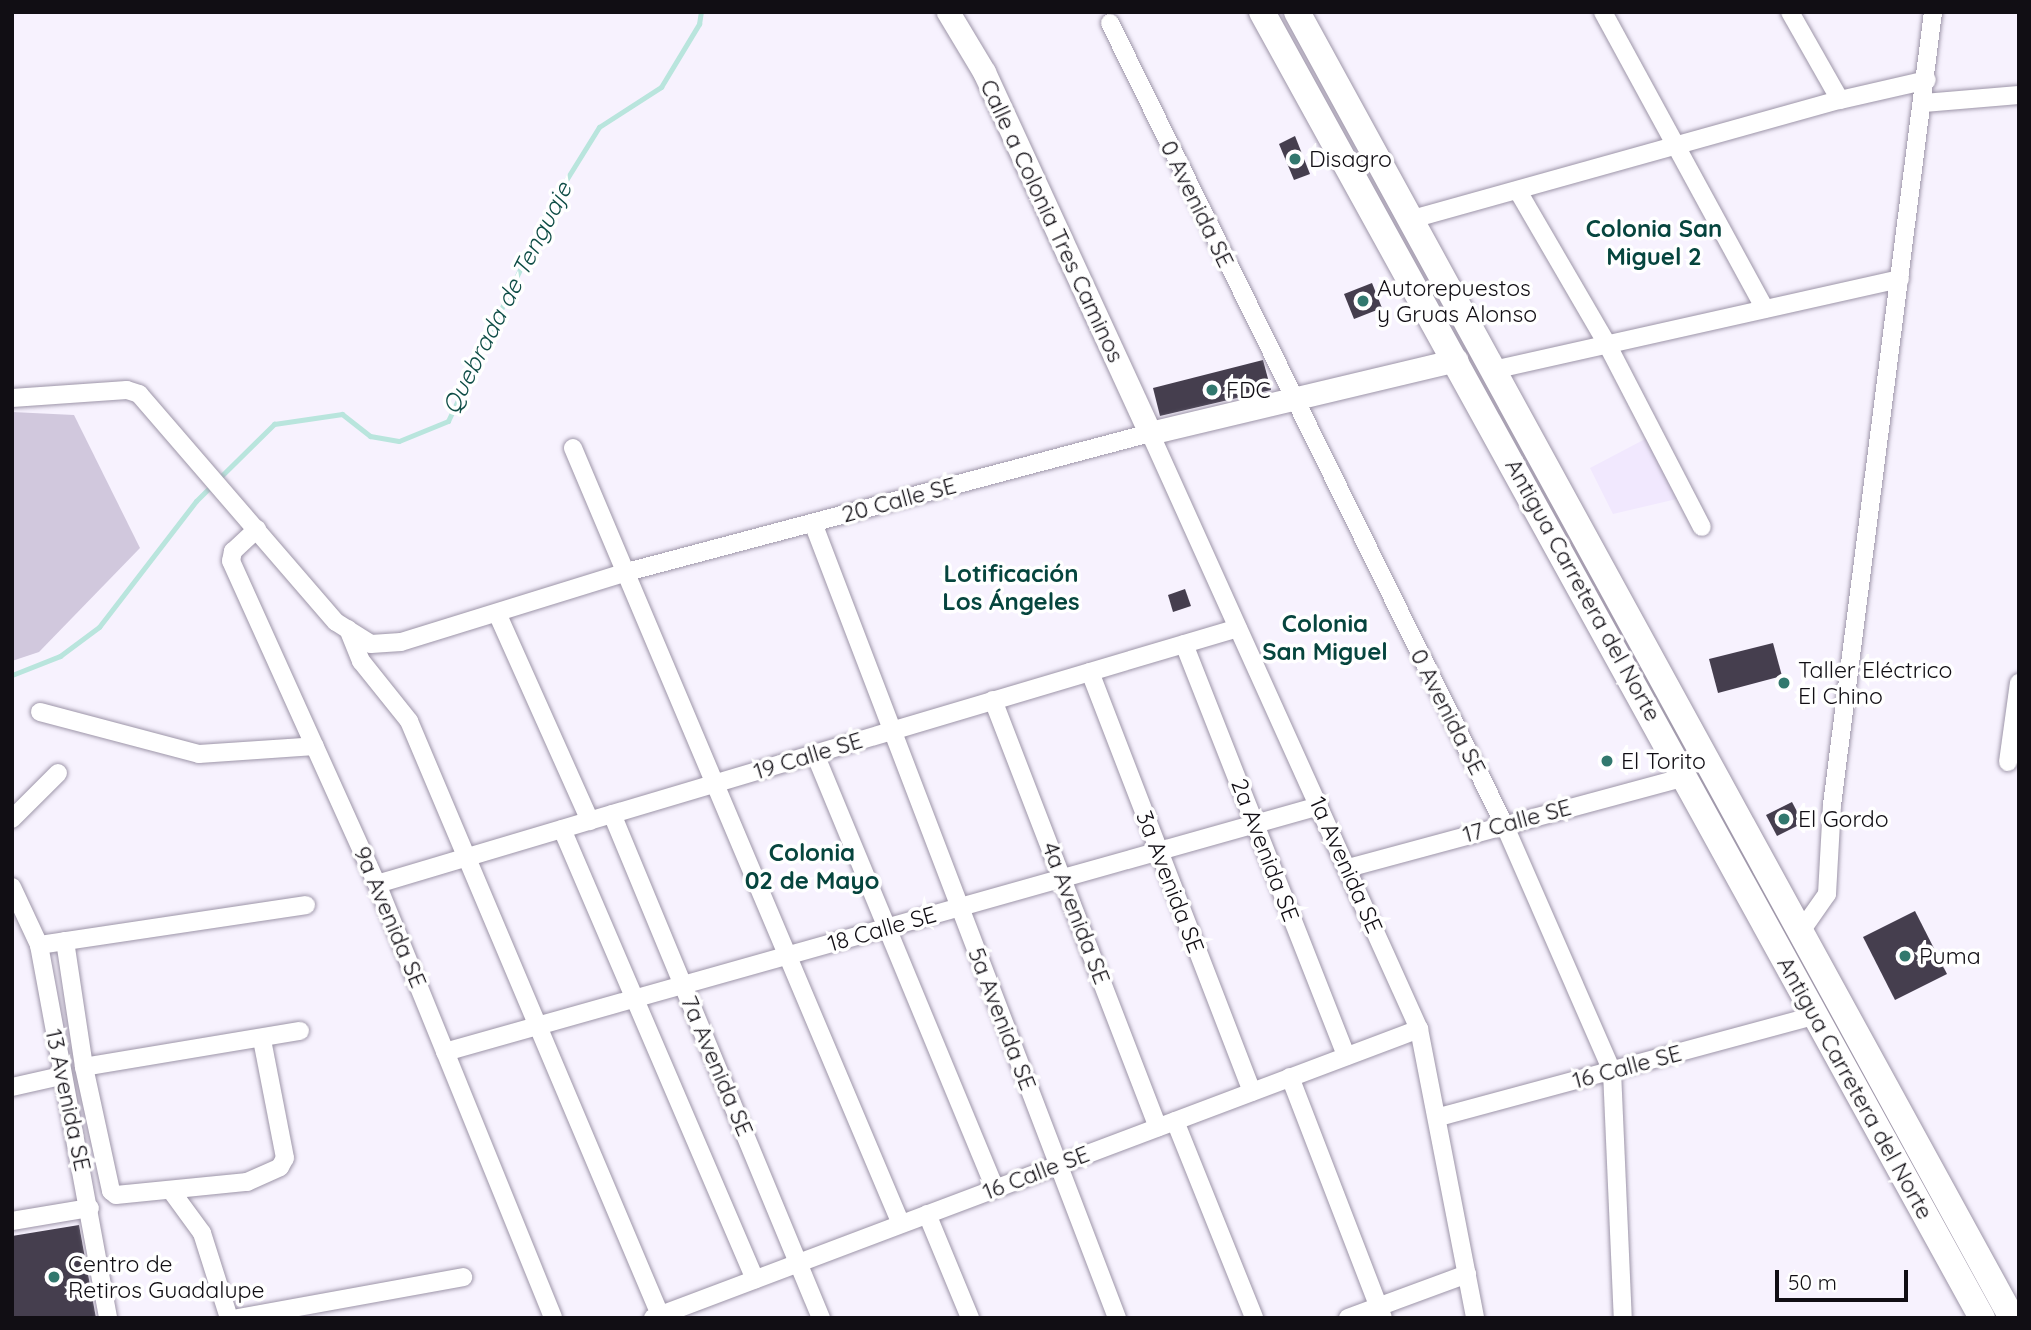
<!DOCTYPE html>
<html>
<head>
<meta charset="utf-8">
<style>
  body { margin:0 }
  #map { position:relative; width:2031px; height:1330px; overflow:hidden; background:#f7f2fe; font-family:Quicksand,sans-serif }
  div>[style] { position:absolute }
  .built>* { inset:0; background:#f1e8fe }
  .green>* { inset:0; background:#d1c8dd }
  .stream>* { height:5px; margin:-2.5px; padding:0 2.5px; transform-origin:2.5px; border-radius:2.5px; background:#b9e5dd }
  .building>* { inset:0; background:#453e4e }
  .roads { filter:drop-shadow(0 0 2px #9d95a8) drop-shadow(0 0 2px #9d95a8) }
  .minor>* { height:18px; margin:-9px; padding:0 9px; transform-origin:9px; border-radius:9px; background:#fff }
  .tertiary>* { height:23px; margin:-11.5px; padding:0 11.5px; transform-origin:11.5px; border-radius:11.5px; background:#fff }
  .secondary>* { height:26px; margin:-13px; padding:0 13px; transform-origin:13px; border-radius:13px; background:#fff }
  .dots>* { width:19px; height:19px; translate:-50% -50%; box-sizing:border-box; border:4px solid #fff; border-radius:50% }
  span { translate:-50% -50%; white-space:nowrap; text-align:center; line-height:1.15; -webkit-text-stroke:7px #fff; paint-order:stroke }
  .poi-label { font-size:23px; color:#110e14 }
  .left { translate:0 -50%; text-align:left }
  .street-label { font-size:23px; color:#110e14 }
  .neighbourhood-label { font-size:24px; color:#06453e; font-weight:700 }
  .water-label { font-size:24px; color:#0e4d46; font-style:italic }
  .frame { position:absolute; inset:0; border:14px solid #110e14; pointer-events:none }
  .scale { position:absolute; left:1775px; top:1270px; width:133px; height:32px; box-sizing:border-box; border:4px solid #110e14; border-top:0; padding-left:9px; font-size:21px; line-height:24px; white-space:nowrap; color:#110e14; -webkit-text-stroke:5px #fff; paint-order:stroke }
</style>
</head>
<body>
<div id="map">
  <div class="built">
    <i style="clip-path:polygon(1649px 437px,1681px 498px,1613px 514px,1590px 468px)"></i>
  </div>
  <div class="green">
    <i style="clip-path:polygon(12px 412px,74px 415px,140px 548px,39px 652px,12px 661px)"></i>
  </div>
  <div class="stream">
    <i style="left:12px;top:675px;width:52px;rotate:-21.6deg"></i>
    <i style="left:60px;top:656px;width:49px;rotate:-36.6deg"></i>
    <i style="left:99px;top:627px;width:159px;rotate:-52.4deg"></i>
    <i style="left:196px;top:501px;width:110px;rotate:-44.6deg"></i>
    <i style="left:274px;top:424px;width:69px;rotate:-8.4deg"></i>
    <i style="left:342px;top:414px;width:36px;rotate:38deg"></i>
    <i style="left:370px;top:436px;width:29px;rotate:10deg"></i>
    <i style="left:399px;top:441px;width:53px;rotate:-22.2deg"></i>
    <i style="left:448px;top:421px;width:238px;rotate:-64.6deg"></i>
    <i style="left:550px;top:206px;width:93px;rotate:-58.2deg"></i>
    <i style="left:599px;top:127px;width:74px;rotate:-32.8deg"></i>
    <i style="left:661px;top:87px;width:74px;rotate:-58.9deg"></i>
    <i style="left:699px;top:24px;width:12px;rotate:-81deg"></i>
  </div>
  <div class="building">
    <i style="clip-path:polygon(1295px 136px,1310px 174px,1294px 180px,1279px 144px)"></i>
    <i style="clip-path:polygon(1372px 283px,1382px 308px,1354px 319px,1344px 294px)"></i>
    <i style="clip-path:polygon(1263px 360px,1271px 390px,1160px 416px,1153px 388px)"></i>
    <i style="clip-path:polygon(1185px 589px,1191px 606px,1173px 612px,1168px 595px)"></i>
    <i style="clip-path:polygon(1773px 643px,1782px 676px,1718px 693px,1709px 659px)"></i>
    <i style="clip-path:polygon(1792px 802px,1803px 823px,1777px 836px,1766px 815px)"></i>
    <i style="clip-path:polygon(1915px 911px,1947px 974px,1895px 1000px,1863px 937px)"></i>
    <i style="clip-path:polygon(79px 1225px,96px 1318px,12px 1318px,12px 1236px)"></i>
  </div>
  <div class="roads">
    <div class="minor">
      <i style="left:1603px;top:12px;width:338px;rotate:61.4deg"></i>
      <i style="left:1790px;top:12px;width:101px;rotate:60.4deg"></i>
      <i style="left:1110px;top:23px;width:893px;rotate:63.81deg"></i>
      <i style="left:1504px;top:824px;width:270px;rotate:66.4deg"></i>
      <i style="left:1612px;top:1071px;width:247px;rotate:87.5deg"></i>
      <i style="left:1924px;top:103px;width:95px;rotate:-4.8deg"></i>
      <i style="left:1518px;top:191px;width:177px;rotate:59.8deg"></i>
      <i style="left:1607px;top:344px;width:206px;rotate:62.6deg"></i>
      <i style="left:1409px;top:220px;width:447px;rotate:-15.6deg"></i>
      <i style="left:1840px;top:100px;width:89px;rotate:-12.9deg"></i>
      <i style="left:1493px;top:370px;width:417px;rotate:-12.6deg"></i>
      <i style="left:12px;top:398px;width:115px;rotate:-4deg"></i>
      <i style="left:127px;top:390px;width:13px;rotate:18deg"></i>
      <i style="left:139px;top:394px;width:301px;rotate:49.2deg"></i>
      <i style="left:336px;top:622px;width:41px;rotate:32.2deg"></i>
      <i style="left:371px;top:644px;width:30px;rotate:-4deg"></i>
      <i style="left:401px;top:642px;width:237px;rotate:-17.2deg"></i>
      <i style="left:627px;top:572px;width:541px;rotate:-14.88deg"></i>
      <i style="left:1150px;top:433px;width:654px;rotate:65.71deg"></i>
      <i style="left:1419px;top:1029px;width:294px;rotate:79deg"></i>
      <i style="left:573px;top:448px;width:842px;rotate:67.09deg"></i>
      <i style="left:813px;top:523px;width:851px;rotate:69.07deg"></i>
      <i style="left:257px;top:529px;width:33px;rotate:137deg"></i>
      <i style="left:233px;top:551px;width:10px;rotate:101deg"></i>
      <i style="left:231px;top:561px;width:354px;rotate:65.7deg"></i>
      <i style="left:377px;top:884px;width:468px;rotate:67.9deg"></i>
      <i style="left:497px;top:613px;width:228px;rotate:65.9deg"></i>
      <i style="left:348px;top:629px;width:35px;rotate:68deg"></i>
      <i style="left:361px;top:661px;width:77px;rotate:51.3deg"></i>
      <i style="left:409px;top:721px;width:645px;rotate:67.09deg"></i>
      <i style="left:1184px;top:644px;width:443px;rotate:68.5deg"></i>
      <i style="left:1090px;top:672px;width:450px;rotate:68.9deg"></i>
      <i style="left:993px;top:700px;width:458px;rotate:68.9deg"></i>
      <i style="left:40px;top:712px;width:164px;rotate:14.8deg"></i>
      <i style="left:199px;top:754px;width:116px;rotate:-3.9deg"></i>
      <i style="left:815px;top:754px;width:470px;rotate:67.5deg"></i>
      <i style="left:2008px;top:762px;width:80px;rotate:-82.1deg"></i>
      <i style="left:612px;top:814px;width:546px;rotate:67.48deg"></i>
      <i style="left:12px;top:819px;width:65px;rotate:-45deg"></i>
      <i style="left:562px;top:829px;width:490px;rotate:66.8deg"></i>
      <i style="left:1348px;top:868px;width:350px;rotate:-15.1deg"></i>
      <i style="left:377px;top:884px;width:898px;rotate:-16.56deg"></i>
      <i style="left:12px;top:887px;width:64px;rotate:65deg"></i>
      <i style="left:39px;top:945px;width:379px;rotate:79.5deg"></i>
      <i style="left:1799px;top:934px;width:49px;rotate:-55deg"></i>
      <i style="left:1827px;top:894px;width:89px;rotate:-86.8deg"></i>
      <i style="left:1832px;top:805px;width:799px;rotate:-82.74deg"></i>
      <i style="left:65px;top:941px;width:127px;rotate:81.4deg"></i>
      <i style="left:84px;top:1067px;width:219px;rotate:-9.5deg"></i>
      <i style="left:39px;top:945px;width:270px;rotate:-8.5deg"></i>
      <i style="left:445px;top:1052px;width:908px;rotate:-15.72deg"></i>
      <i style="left:84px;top:1067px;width:127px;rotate:77.7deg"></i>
      <i style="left:111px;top:1191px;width:6px;rotate:39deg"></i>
      <i style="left:116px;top:1195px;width:132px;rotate:-5.7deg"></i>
      <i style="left:247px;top:1182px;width:36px;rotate:-24deg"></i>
      <i style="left:280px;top:1167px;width:10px;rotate:-61deg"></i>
      <i style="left:285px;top:1158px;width:120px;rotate:-101deg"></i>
      <i style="left:1290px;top:1077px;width:258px;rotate:68.9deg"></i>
      <i style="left:12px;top:1087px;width:50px;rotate:-12.7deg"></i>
      <i style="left:1439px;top:1117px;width:388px;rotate:-15.1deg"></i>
      <i style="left:1175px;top:1121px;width:212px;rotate:68.1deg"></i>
      <i style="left:172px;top:1192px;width:51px;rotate:53.8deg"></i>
      <i style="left:202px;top:1233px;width:89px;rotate:72.4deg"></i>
      <i style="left:927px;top:1214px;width:113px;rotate:67.5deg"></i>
      <i style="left:12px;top:1221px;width:79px;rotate:-9.5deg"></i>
      <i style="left:238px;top:1318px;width:229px;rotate:-10.3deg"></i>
      <i style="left:653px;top:1318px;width:819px;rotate:-20.67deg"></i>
      <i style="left:1348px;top:1318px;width:127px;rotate:-20.3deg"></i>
    </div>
    <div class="tertiary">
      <i style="left:948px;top:12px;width:70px;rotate:59deg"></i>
      <i style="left:984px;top:72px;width:397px;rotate:65.3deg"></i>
      <i style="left:1150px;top:433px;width:315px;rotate:-13.4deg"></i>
    </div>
    <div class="secondary">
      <i style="left:1262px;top:12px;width:1491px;rotate:61.13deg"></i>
      <i style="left:1297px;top:12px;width:1489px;rotate:61.3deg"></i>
    </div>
  </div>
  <div class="dots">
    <i style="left:1295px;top:159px;background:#32786e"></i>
    <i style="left:1363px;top:301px;background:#32786e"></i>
    <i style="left:1212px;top:390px;background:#32786e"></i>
    <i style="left:1784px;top:683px;background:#32786e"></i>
    <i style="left:1607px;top:761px;background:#32786e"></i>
    <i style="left:1784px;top:819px;background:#32786e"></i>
    <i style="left:1905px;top:956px;background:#32786e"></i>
    <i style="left:54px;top:1277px;background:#32786e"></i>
  </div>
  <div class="poi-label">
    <span class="left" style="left:1309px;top:159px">Disagro</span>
    <span class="left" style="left:1377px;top:301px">Autorepuestos<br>y Gruas Alonso</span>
    <span class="left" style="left:1226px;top:390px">FDC</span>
    <span class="left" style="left:1798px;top:683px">Taller Eléctrico<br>El Chino</span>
    <span class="left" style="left:1621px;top:761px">El Torito</span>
    <span class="left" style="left:1798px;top:819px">El Gordo</span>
    <span class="left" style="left:1919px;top:956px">Puma</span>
    <span class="left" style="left:68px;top:1277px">Centro de<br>Retiros Guadalupe</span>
  </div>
  <div class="street-label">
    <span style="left:1197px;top:204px;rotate:64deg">0 Avenida SE</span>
    <span style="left:1052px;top:221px;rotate:65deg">Calle a Colonia Tres Caminos</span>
    <span style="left:899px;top:500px;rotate:-15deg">20 Calle SE</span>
    <span style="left:1583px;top:590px;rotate:61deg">Antigua Carretera del Norte</span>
    <span style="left:1448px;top:712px;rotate:63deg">0 Avenida SE</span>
    <span style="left:808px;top:756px;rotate:-17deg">19 Calle SE</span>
    <span style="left:1517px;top:821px;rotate:-15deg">17 Calle SE</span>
    <span style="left:1265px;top:850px;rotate:69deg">2a Avenida SE</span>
    <span style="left:1346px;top:865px;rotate:66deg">1a Avenida SE</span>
    <span style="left:1170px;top:882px;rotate:69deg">3a Avenida SE</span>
    <span style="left:1076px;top:913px;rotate:69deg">4a Avenida SE</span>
    <span style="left:390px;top:917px;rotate:67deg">9a Avenida SE</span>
    <span style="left:882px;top:929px;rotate:-16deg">18 Calle SE</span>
    <span style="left:1002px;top:1019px;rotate:69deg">5a Avenida SE</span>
    <span style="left:717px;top:1066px;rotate:67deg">7a Avenida SE</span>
    <span style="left:1627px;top:1067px;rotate:-15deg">16 Calle SE</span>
    <span style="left:1855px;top:1088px;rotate:61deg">Antigua Carretera del Norte</span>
    <span style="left:68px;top:1100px;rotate:78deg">13 Avenida SE</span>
    <span style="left:1036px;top:1173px;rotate:-21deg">16 Calle SE</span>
  </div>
  <div class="neighbourhood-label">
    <span style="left:1654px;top:243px">Colonia San<br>Miguel 2</span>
    <span style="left:1011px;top:588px">Lotificación<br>Los Ángeles</span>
    <span style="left:1325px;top:638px">Colonia<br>San Miguel</span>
    <span style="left:812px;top:867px">Colonia<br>02 de Mayo</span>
  </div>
  <div class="water-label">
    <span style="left:507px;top:298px;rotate:-63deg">Quebrada de Tenguaje</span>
  </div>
  <div class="frame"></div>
  <div class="scale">50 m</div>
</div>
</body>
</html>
